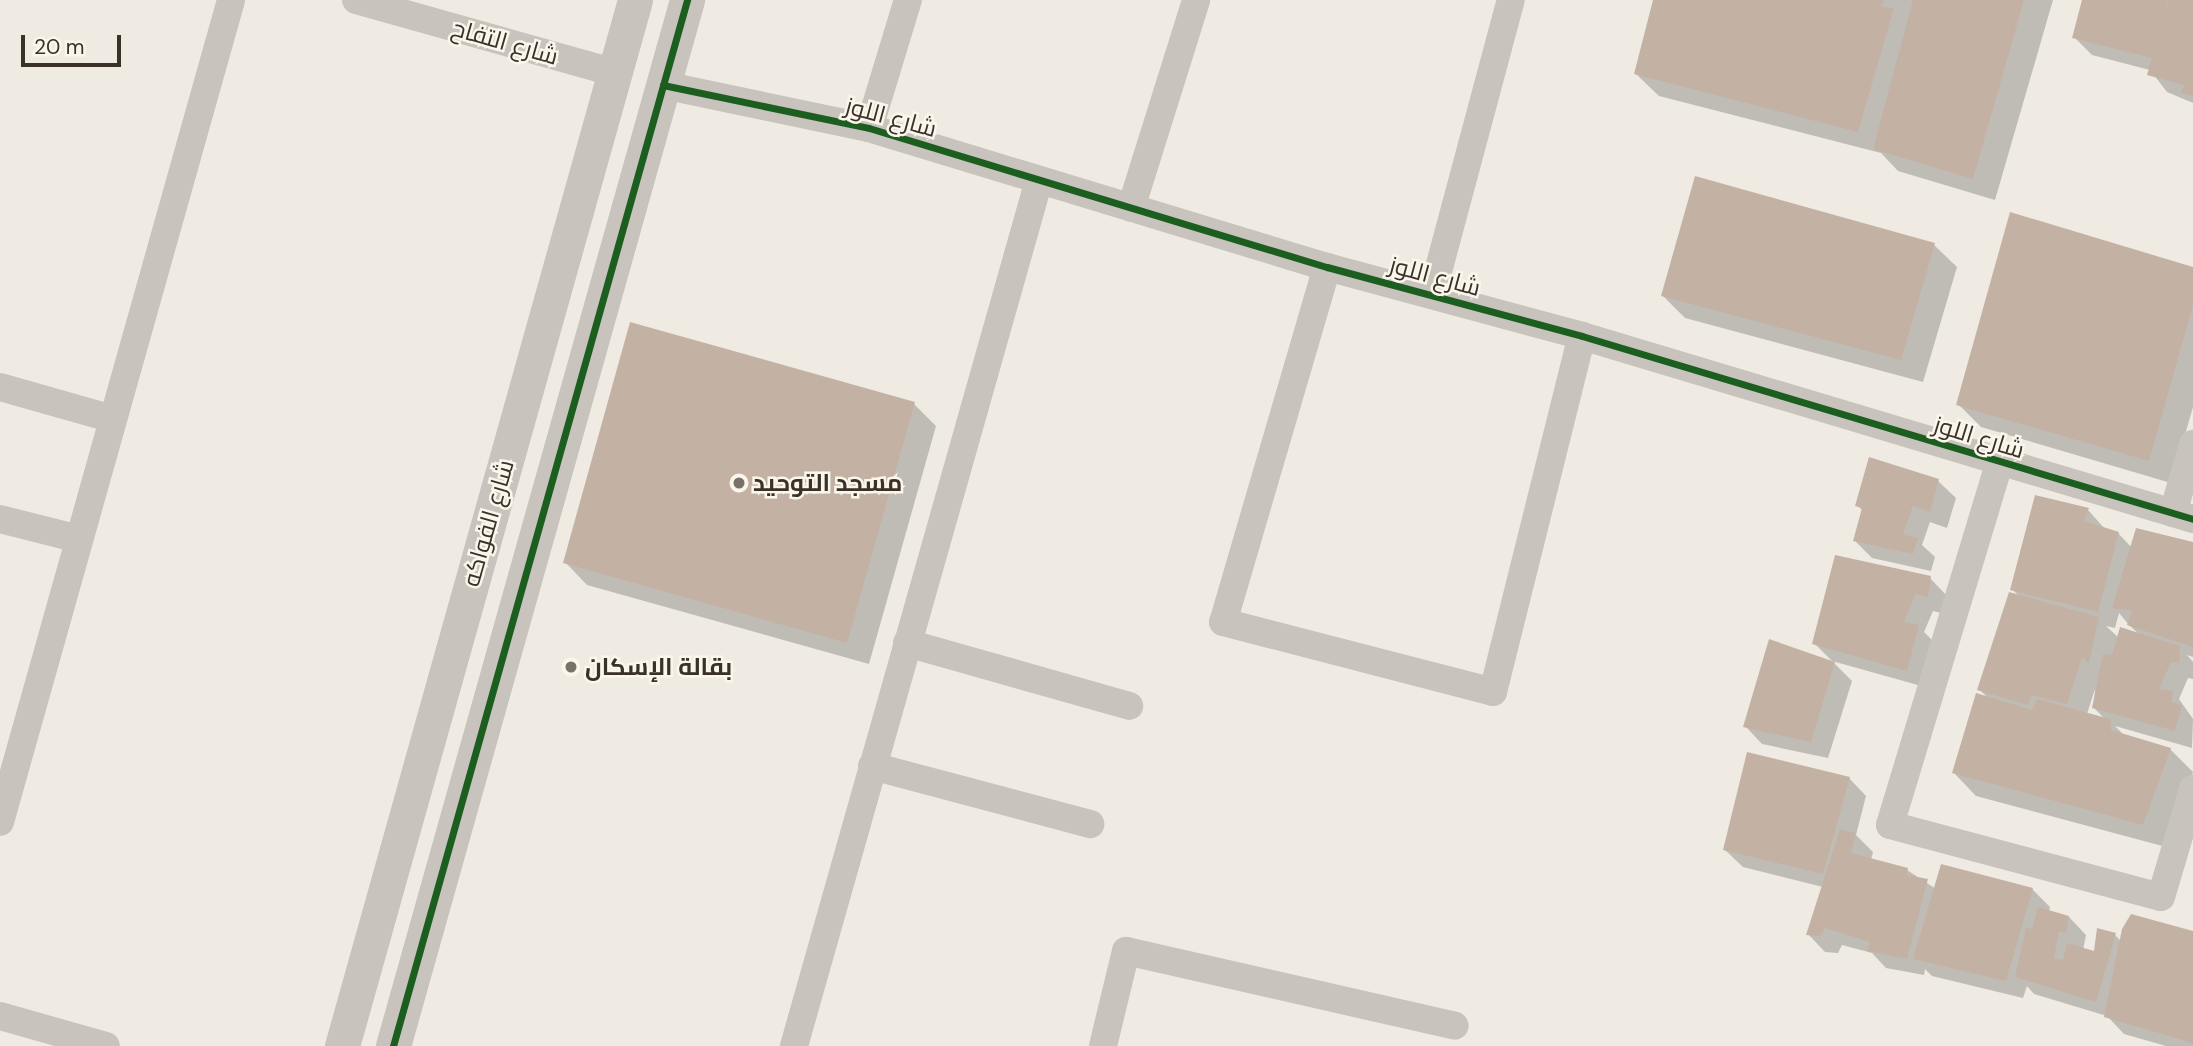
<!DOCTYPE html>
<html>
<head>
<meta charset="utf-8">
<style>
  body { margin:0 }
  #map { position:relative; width:2193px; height:1046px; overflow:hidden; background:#efebe3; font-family:"DM Sans",Cairo,sans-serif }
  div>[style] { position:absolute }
  .shadow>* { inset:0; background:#0003 }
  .building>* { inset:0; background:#c3b2a4 }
  .minor>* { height:28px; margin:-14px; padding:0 14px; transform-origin:14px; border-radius:14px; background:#c8c3bc }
  .tertiary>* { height:35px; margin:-17.5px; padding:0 17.5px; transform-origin:17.5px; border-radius:17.5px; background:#c8c3bc }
  .cycleway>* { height:7px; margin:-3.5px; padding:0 3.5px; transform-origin:3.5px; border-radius:3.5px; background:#1b5e20 }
  .dots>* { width:19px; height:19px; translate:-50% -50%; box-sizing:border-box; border:4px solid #fbf6eb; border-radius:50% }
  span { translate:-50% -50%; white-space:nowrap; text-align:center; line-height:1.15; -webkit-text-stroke:5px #fbf6eb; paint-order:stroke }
  .street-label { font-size:24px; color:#3a3129 }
  .poi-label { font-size:24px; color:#3a3129; font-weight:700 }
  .left { translate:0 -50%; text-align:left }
  .scale { position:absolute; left:21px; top:35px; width:100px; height:32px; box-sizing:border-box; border:4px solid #3a3129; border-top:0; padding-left:9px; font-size:21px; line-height:24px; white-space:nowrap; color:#3a3129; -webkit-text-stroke:5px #fbf6eb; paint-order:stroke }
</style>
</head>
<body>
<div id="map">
  <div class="shadow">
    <i style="clip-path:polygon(1655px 0,2053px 0,1995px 200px,1898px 171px,1881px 153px,1659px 96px,1636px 74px)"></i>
    <i style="clip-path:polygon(2084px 0,2193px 0,2193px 103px,2167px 92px,2150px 70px,2092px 55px,2074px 37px)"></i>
    <i style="clip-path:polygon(1934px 245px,1957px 267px,1923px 382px,1685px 318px,1663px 296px)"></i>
    <i style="clip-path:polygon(2193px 269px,2193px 407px,2171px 483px,1981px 427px,1958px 404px)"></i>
    <i style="clip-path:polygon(914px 404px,936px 426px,869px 664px,587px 585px,565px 562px)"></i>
    <i style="clip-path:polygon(1938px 481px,1956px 498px,1947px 528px,1930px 522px,1922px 545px,1935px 557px,1931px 571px,1872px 558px,1855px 541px,1863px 511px,1857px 505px)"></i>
    <i style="clip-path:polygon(evenodd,2088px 510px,2105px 529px,2118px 533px,2132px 548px,2193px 544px,2193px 657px,2187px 655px,2193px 662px,2193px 679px,2188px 678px,2179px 699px,2193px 719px,2192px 748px,2115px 726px,2125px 736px,2170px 749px,2193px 772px,2166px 847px,1976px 796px,1954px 773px,1989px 699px,1979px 689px,2019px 596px,2012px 589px,2088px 510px,2119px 613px,2129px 625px,2140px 635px,2119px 638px,2106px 626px,2115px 628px,2119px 613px,2088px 510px,2095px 689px,2094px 708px,2106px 720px,2087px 714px,2095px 689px)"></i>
    <i style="clip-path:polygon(1930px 578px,1947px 596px,1945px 614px,1933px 611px,1924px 632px,1936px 644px,1925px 687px,1832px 661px,1814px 643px)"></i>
    <i style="clip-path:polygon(1834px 663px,1852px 681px,1828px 758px,1762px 744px,1745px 726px)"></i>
    <i style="clip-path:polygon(1849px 778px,1866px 796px,1856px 835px,1873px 852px,1871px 860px,1907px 870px,1936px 889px,1943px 866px,2033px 890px,2050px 907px,2049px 912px,2069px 917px,2086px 935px,2083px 950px,2096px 953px,2115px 935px,2121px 941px,2193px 933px,2193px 1046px,2166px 1046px,2124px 1034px,2107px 1016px,2034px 994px,2027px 986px,2023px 998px,1932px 976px,1925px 969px,1924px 975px,1886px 968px,1872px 953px,1842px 945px,1838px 953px,1825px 952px,1808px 934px,1823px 887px,1743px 867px,1725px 850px)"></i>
  </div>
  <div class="building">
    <i style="clip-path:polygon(1653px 0,1884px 0,1882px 7px,1894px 8px,1858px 132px,1634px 74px)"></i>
    <i style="clip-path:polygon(1913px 0,2024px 0,1973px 179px,1873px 149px)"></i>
    <i style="clip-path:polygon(2082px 0,2168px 0,2165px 13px,2169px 0,2193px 0,2193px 96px,2181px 93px,2184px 85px,2147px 75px,2152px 58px,2072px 38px)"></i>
    <i style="clip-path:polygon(1695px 176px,1935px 243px,1901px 360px,1661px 296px)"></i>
    <i style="clip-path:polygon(2010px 212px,2193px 267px,2193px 305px,2149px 461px,1956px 405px)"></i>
    <i style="clip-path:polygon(630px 322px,915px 402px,847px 643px,563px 563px)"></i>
    <i style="clip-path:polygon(1869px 457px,1939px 479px,1930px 512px,1913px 506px,1903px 534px,1918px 538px,1913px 554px,1853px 541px,1862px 508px,1855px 506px)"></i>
    <i style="clip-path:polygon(2035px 495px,2089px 508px,2084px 521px,2119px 532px,2098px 612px,2010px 590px)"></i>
    <i style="clip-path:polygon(2136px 528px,2193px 542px,2193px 647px,2127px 625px,2132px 611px,2112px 608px)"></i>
    <i style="clip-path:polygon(1835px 555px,1931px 576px,1928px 597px,1915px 594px,1904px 622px,1919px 625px,1907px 671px,1812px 644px)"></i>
    <i style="clip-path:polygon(2009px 592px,2099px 617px,2089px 663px,2082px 657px,2067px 704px,2031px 695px,2028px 705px,1977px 690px)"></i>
    <i style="clip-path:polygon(2120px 627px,2180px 646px,2179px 663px,2171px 662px,2159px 689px,2173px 691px,2171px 702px,2182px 705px,2175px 731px,2092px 708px,2103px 654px,2112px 655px)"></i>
    <i style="clip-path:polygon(1769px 639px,1835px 662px,1811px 742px,1743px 727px)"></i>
    <i style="clip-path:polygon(1976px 693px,2032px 710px,2037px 699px,2110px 719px,2111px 730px,2171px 748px,2143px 825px,1952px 773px)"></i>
    <i style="clip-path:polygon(1747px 752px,1850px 777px,1823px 874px,1723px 850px)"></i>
    <i style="clip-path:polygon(1840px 829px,1856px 833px,1851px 853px,1908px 868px,1907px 875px,1928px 879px,1907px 959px,1867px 951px,1870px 942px,1825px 928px,1820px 936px,1806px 935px)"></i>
    <i style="clip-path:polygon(1941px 864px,2033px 888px,2006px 981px,1913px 959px)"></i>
    <i style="clip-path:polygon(2038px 907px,2069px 916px,2066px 933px,2059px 931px,2054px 958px,2063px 960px,2067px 943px,2094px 951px,2097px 928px,2116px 933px,2096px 1002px,2015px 977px,2026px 928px,2032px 929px)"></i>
    <i style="clip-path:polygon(2131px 914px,2193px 931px,2193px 1043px,2104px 1017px,2122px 929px)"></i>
  </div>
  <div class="minor">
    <i style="left:356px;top:0;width:269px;rotate:15.7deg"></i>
    <i style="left:663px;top:85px;width:210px;rotate:11.8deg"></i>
    <i style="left:869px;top:128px;width:479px;rotate:16.9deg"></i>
    <i style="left:1327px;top:267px;width:264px;rotate:15.1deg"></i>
    <i style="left:1582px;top:336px;width:638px;rotate:16.67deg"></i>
    <i style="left:869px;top:128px;width:134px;rotate:-73.1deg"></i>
    <i style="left:1131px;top:208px;width:218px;rotate:-72.6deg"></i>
    <i style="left:1327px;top:267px;width:370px;rotate:106.3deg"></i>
    <i style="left:1223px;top:622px;width:279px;rotate:14.5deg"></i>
    <i style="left:1493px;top:692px;width:367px;rotate:-76deg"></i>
    <i style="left:1432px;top:294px;width:304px;rotate:-75deg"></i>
    <i style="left:0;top:387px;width:117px;rotate:15.8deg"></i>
    <i style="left:1999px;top:464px;width:377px;rotate:106.8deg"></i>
    <i style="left:1890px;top:825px;width:280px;rotate:14.9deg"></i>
    <i style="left:2161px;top:897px;width:113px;rotate:-73.5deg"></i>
    <i style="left:2173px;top:513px;width:72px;rotate:-73.8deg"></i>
    <i style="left:0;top:519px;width:81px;rotate:14.2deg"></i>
    <i style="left:907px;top:643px;width:231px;rotate:15.8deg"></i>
    <i style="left:872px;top:766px;width:226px;rotate:14.9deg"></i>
    <i style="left:0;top:822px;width:854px;rotate:-74.3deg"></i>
    <i style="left:0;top:1016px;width:110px;rotate:15.8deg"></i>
    <i style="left:794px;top:1046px;width:900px;rotate:-74.2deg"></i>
    <i style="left:1103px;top:1046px;width:98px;rotate:-76.4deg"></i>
    <i style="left:1126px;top:951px;width:337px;rotate:12.8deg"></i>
  </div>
  <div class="tertiary">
    <i style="left:342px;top:1046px;width:1086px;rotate:-74.35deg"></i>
    <i style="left:393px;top:1046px;width:1087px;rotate:-74.3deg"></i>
  </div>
  <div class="cycleway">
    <i style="left:663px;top:85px;width:210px;rotate:11.8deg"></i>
    <i style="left:869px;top:128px;width:479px;rotate:16.9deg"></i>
    <i style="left:1327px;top:267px;width:264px;rotate:15.1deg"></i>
    <i style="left:1582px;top:336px;width:638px;rotate:16.67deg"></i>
    <i style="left:393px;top:1046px;width:1087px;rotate:-74.3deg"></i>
  </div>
  <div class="dots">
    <i style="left:739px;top:483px;background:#79726a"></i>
    <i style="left:571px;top:667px;background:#79726a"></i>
  </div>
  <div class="street-label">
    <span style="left:505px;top:42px;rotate:16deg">شارع التفاح</span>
    <span style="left:891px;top:117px;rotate:15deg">شارع اللوز</span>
    <span style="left:1435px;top:276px;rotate:15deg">شارع اللوز</span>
    <span style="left:1979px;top:437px;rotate:17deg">شارع اللوز</span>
    <span style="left:488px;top:523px;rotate:-74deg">شارع الفواكه</span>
  </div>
  <div class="poi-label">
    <span class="left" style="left:753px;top:483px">مسجد التوحيد</span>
    <span class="left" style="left:585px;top:667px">بقالة الإسكان</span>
  </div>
  <div class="scale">20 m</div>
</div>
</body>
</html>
